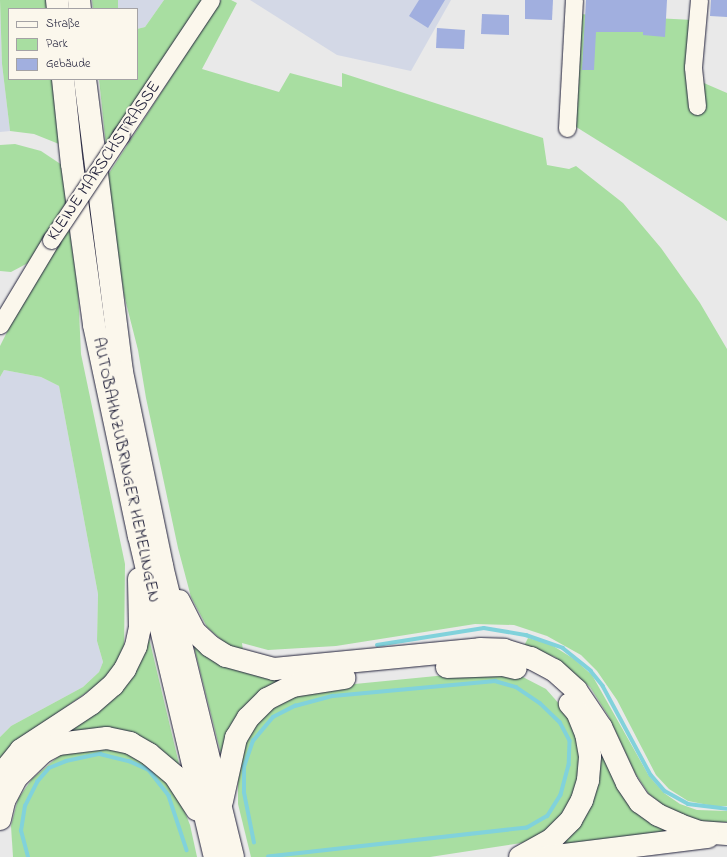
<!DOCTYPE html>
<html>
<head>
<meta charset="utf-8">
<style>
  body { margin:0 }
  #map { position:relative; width:727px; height:857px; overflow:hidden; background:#e9e9e9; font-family:"Indie Flower",sans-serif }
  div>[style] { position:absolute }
  .built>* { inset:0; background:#d3d8e6 }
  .green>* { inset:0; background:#a8dea1 }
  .stream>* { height:3.5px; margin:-1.75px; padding:0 1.75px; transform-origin:1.75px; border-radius:1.75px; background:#81d2db }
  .building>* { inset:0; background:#a1afdf }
  .roads { filter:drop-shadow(0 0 1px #22223b) drop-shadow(0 0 1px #22223b) }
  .minor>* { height:17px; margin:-8.5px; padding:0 8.5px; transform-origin:8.5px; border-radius:8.5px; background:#fbf7ec }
  .highway>* { height:22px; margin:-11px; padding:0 11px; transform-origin:11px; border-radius:11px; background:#fbf7ec }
  .bridges { filter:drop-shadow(0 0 1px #22223b) drop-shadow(0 0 1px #22223b) }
  .minor-bridge>* { height:17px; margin:-8.5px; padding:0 8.5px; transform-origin:8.5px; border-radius:8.5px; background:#fbf7ec }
  span { translate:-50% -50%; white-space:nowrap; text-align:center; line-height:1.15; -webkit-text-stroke:4px #fbf7ec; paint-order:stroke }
  .street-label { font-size:17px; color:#22223b }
  .legend { position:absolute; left:8px; top:8px; width:130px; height:72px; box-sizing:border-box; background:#fbf7ec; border:1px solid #a4a2a5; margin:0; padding:5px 7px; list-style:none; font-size:12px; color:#22223b }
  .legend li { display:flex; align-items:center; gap:8px; height:20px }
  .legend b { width:20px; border:1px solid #a4a2a5 }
</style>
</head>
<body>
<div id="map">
  <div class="built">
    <i style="clip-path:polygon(0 0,2px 64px,10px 131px,0 132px)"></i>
    <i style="clip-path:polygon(118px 0,164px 0,145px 27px,137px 29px,137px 9px,118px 9px)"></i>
    <i style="clip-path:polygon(250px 0,451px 0,411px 71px,337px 55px)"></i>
    <i style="clip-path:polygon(4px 370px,41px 377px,59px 386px,98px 594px,97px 641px,103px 662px,99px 672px,83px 687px,11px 726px,0 737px,0 377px)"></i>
  </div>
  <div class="green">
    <i style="clip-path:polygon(0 0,46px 0,47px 9px,9px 9px,9px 79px,53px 79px,59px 144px,34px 134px,10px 131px,2px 64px)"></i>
    <i style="clip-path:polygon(92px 0,118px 0,118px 9px,93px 9px)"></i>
    <i style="clip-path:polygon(164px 0,203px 0,106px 146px,99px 79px,137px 79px,137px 29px,145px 27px)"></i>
    <i style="clip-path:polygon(221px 0,231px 0,237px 3px,202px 69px,279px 92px,290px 73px,342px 87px,342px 73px,543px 138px,547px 165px,569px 169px,576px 166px,623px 203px,661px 248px,700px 303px,727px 349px,727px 806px,713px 806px,688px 801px,669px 789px,656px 775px,617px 700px,597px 671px,581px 655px,547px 636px,514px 625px,475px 624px,336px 646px,268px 650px,242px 643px,243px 651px,228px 646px,207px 627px,191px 597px,178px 548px,146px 398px,138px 350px,124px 295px,106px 178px)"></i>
    <i style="clip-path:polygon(578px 14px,693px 20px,690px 77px,727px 93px,727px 221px,573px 125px)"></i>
    <i style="clip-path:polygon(15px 144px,41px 151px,62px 165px,67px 201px,28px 263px,11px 272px,0 271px,0 145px)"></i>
    <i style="clip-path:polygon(70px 231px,78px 290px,81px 354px,125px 564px,124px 653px,107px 678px,11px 746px,0 759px,0 737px,11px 726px,83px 687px,99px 672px,103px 662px,97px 641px,98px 594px,59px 386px,41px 377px,4px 370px,0 377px,0 346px,17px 312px,64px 233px)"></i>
    <i style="clip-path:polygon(191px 635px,291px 674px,222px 758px)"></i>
    <i style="clip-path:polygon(149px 638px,180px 768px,176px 764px,60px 737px)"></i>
    <i style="clip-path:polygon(528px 638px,550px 644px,574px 659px,592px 675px,649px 776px,664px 793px,680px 804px,697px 810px,727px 811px,727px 822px,710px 823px,683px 816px,668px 809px,649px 794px,635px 773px,609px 717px,590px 687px,555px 657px,524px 646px)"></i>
    <i style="clip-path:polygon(467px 673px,519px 675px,546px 689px,569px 715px,580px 741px,583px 767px,576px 794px,561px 818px,549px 831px,528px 842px,430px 857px,251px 857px,238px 804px,238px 777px,242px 751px,258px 720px,278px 702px,324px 687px)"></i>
    <i style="clip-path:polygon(105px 745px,152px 763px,177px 792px,190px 825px,197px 857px,13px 857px,11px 826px,18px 799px,32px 779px,60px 755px)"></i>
    <i style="clip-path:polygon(604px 748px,682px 832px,549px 853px,598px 755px)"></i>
  </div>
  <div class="stream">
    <i style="left:377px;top:645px;width:108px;rotate:-9deg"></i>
    <i style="left:484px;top:628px;width:43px;rotate:9.5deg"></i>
    <i style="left:526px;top:635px;width:39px;rotate:19deg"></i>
    <i style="left:563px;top:648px;width:36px;rotate:39deg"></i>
    <i style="left:591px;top:671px;width:19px;rotate:51deg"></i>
    <i style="left:603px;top:686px;width:101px;rotate:61.7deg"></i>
    <i style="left:651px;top:775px;width:21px;rotate:49deg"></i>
    <i style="left:665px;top:791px;width:26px;rotate:29deg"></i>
    <i style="left:688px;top:804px;width:39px;rotate:7deg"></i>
    <i style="left:254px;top:843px;width:51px;rotate:-101.3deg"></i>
    <i style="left:244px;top:793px;width:26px;rotate:-90deg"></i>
    <i style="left:244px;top:767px;width:28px;rotate:-71deg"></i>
    <i style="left:253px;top:741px;width:31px;rotate:-50deg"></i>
    <i style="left:273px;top:717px;width:25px;rotate:-27deg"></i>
    <i style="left:295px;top:706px;width:39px;rotate:-15deg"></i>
    <i style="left:333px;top:696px;width:163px;rotate:-5.3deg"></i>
    <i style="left:495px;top:681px;width:22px;rotate:16deg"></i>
    <i style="left:516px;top:687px;width:29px;rotate:34deg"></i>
    <i style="left:540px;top:703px;width:28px;rotate:44deg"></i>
    <i style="left:560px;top:722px;width:21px;rotate:62deg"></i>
    <i style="left:570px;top:741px;width:24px;rotate:92deg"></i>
    <i style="left:569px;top:765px;width:31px;rotate:105deg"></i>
    <i style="left:561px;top:795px;width:25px;rotate:122deg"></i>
    <i style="left:548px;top:816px;width:24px;rotate:150deg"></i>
    <i style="left:527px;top:828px;width:260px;rotate:173.6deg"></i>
    <i style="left:28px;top:857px;width:27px;rotate:-105deg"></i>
    <i style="left:21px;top:831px;width:25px;rotate:-81deg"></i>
    <i style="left:25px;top:806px;width:27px;rotate:-63deg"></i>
    <i style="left:37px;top:782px;width:18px;rotate:-49deg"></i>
    <i style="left:49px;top:768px;width:18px;rotate:-22deg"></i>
    <i style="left:66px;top:761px;width:35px;rotate:-12deg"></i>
    <i style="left:100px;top:754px;width:30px;rotate:14deg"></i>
    <i style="left:129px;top:761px;width:22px;rotate:24deg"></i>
    <i style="left:149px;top:770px;width:33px;rotate:52deg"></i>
    <i style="left:169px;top:796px;width:57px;rotate:71.6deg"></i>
  </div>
  <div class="building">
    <i style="clip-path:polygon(419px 0,445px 0,428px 28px,409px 16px)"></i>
    <i style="clip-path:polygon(525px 0,553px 0,552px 20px,525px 19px)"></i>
    <i style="clip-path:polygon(586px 0,667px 0,665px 37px,643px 35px,643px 32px,596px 32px,594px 70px,582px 70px)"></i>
    <i style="clip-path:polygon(711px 0,727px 0,727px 17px,710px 16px)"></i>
    <i style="clip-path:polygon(482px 14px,509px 15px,509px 35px,481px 34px)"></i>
    <i style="clip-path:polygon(437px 28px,465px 30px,464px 49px,436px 48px)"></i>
  </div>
  <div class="roads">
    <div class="minor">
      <i style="left:697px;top:106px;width:39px;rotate:-96deg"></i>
      <i style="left:693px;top:67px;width:67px;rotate:-84.9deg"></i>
      <i style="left:567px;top:128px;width:128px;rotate:-86.9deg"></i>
      <i style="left:121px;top:135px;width:162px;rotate:-56.3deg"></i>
      <i style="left:0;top:325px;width:99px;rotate:-59deg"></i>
    </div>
    <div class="highway">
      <i style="left:57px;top:0;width:9px;rotate:84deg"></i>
      <i style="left:79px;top:0;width:9px;rotate:84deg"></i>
      <i style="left:63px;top:79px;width:85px;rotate:84deg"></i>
      <i style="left:72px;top:164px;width:162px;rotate:82.2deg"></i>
      <i style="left:94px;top:325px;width:216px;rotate:78deg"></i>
      <i style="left:139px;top:536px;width:330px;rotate:76.7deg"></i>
      <i style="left:85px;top:79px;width:295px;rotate:82.8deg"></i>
      <i style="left:122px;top:372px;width:198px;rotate:78.3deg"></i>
      <i style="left:162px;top:566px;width:300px;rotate:76.3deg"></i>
      <i style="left:179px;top:601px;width:35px;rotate:63deg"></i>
      <i style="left:195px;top:632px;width:21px;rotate:43deg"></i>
      <i style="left:210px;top:646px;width:19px;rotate:32deg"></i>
      <i style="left:226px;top:656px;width:50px;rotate:15.2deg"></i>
      <i style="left:274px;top:669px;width:207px;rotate:-5.5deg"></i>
      <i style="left:480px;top:649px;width:24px;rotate:2deg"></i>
      <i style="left:504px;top:650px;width:28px;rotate:17deg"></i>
      <i style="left:531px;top:658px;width:26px;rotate:28deg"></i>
      <i style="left:554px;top:670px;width:30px;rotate:42deg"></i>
      <i style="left:576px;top:690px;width:45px;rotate:56deg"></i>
      <i style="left:601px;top:727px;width:62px;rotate:65.1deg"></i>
      <i style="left:627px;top:783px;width:23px;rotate:56deg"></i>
      <i style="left:640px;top:802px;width:22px;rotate:36deg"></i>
      <i style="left:658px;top:815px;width:24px;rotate:24deg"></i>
      <i style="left:680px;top:825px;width:20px;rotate:20deg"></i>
      <i style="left:699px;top:832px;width:28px;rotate:4deg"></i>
      <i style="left:447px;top:667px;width:56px;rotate:-2deg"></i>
      <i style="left:503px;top:665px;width:13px;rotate:13deg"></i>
      <i style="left:0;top:776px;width:33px;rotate:-51deg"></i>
      <i style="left:21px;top:750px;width:84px;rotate:-33.3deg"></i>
      <i style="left:91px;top:704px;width:29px;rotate:-41deg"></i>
      <i style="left:113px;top:685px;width:20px;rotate:-53deg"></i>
      <i style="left:125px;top:669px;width:25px;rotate:-64deg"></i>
      <i style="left:136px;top:646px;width:19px;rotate:-78deg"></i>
      <i style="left:140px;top:627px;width:48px;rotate:-91.2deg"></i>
      <i style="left:222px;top:801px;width:65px;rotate:-77.5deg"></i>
      <i style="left:236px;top:738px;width:23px;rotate:-59deg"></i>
      <i style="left:248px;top:718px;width:27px;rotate:-45deg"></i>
      <i style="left:267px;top:699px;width:29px;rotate:-27deg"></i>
      <i style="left:293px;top:686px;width:52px;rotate:-8.9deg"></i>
      <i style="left:0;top:819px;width:18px;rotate:-77deg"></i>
      <i style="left:4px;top:801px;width:27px;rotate:-62deg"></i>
      <i style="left:17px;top:777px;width:36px;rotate:-44deg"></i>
      <i style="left:43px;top:752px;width:17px;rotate:-28deg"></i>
      <i style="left:58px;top:744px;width:49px;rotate:-7deg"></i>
      <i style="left:107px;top:738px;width:24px;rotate:12deg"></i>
      <i style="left:130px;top:743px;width:22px;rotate:30deg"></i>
      <i style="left:149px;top:754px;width:34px;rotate:40deg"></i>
      <i style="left:175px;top:776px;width:40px;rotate:57.1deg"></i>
      <i style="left:520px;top:857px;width:37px;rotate:-29deg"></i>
      <i style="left:552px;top:839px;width:27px;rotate:-45deg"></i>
      <i style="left:571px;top:820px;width:23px;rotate:-61deg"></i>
      <i style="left:582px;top:800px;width:21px;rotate:-73deg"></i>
      <i style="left:588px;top:780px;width:24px;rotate:-85deg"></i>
      <i style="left:590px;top:756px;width:22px;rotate:-100deg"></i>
      <i style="left:586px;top:734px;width:24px;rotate:-112deg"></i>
      <i style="left:577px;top:712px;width:11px;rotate:-131deg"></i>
      <i style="left:547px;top:857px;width:162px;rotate:-7.1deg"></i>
    </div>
  </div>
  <div class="bridges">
    <div class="minor-bridge">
      <i style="left:51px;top:240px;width:126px;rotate:-56.3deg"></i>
    </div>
  </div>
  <div class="street-label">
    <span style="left:104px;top:161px;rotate:-56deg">KLEINE MARSCHSTRASSE</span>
    <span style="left:126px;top:470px;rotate:78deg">AUTOBAHNZUBRINGER HEMELINGEN</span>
  </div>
  <ul class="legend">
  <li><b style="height:5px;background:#fbf7ec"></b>Straße</li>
  <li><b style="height:11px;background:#a8dea1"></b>Park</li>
  <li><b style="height:11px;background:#a1afdf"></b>Gebäude</li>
  </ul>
</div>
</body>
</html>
